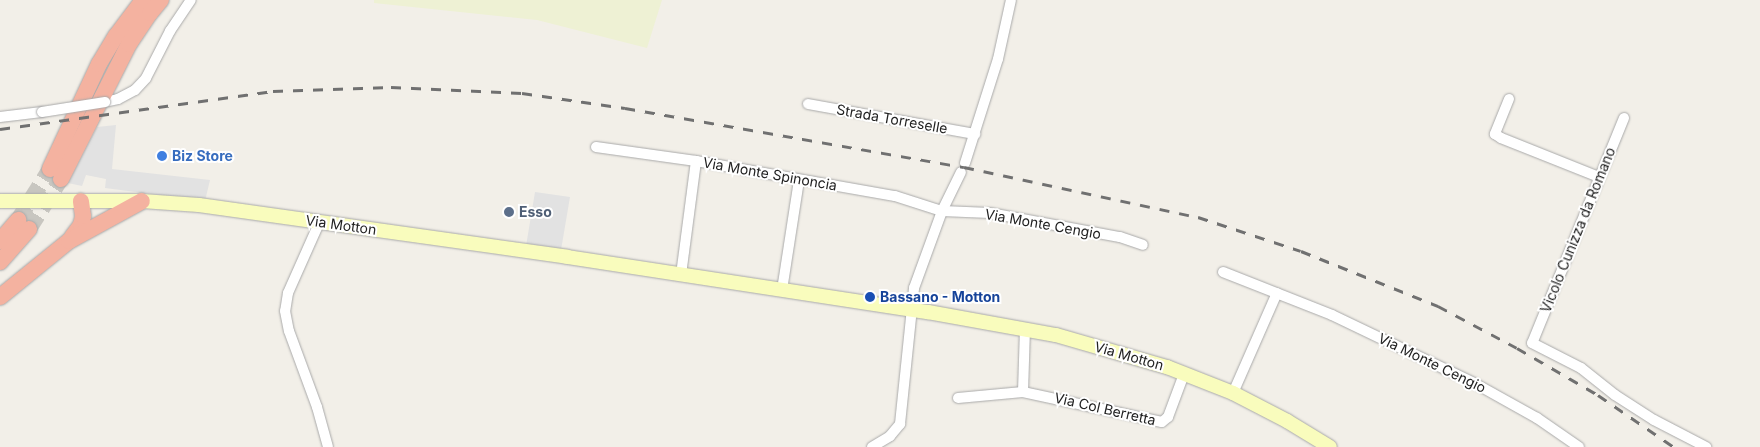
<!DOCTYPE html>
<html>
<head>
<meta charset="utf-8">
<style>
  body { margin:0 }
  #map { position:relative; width:1760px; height:447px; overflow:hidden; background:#f2efe8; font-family:Inter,sans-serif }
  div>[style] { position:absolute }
  .farmland>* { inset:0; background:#eef1d4 }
  .parking>* { inset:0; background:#e2e2e2 }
  .trunk-tunnel>* { height:16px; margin-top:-8px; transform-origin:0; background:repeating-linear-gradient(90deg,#c8c6c0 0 16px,transparent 0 24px) }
  .roads { filter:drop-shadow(0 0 1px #a9a9a9) drop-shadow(0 0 1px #a9a9a9) }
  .minor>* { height:10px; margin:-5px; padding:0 5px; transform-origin:5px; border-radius:5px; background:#fff }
  .secondary>* { height:14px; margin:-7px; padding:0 7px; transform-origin:7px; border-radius:7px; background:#f9fcbd }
  .trunk>* { height:16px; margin:-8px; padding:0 8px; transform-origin:8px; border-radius:8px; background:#f4b2a0 }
  .rail>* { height:3px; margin-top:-1.5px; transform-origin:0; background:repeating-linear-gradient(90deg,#707070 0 10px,transparent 0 20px) }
  .bridges { filter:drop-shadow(0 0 1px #a9a9a9) drop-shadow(0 0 1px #a9a9a9) }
  .minor-bridge>* { height:10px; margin:-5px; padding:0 5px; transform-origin:5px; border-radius:5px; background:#fff }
  .dots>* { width:14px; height:14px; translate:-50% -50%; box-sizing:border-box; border:2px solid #fff; border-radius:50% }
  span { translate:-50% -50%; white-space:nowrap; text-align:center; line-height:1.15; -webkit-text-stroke:4px #fff; paint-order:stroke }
  .street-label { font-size:14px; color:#222 }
  .shop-label { font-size:14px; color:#366cbe; font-weight:700 }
  .left { translate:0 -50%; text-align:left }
  .service-label { font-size:14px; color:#4e5e75; font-weight:700 }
  .transit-label { font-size:14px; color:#164399; font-weight:700 }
</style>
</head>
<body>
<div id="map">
  <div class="farmland">
    <i style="clip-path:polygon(374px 0,662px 0,647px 48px,537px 20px,374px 3px)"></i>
  </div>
  <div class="parking">
    <i style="clip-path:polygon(116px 125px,112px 169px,210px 180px,205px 201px,105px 188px,106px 179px,86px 175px,82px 186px,68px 183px,97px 127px)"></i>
    <i style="clip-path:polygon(535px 192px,570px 197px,560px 256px,525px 252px)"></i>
  </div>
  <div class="trunk-tunnel">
    <i style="left:18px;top:220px;width:60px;rotate:-57.9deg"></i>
    <i style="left:29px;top:229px;width:59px;rotate:-57.4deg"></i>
  </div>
  <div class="roads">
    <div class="minor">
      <i style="left:1509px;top:99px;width:38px;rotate:112deg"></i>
      <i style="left:1495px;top:134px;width:7px;rotate:34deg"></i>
      <i style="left:1501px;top:138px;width:105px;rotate:21.7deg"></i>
      <i style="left:105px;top:102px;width:13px;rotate:-13deg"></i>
      <i style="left:118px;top:99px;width:19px;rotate:-28deg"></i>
      <i style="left:135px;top:90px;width:16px;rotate:-47deg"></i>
      <i style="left:146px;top:78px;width:53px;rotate:-62.9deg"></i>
      <i style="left:170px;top:31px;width:37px;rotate:-56deg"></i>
      <i style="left:808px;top:104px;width:170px;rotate:10.2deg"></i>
      <i style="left:0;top:117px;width:42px;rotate:-6.8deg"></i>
      <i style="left:1624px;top:118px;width:243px;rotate:112.2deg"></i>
      <i style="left:1532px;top:343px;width:55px;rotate:27deg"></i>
      <i style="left:1581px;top:368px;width:43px;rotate:38.5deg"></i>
      <i style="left:1615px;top:395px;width:46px;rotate:32.7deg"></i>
      <i style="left:1654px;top:420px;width:59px;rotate:27.4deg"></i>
      <i style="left:596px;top:147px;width:101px;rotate:8deg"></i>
      <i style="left:696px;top:161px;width:202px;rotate:10deg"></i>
      <i style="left:895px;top:196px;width:49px;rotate:17.7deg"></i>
      <i style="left:942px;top:211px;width:48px;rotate:2.4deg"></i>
      <i style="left:990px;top:213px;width:132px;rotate:10.5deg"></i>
      <i style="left:1120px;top:237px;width:24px;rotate:19deg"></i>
      <i style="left:965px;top:163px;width:109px;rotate:-72.4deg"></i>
      <i style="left:998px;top:59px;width:60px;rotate:-77.6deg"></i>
      <i style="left:320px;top:221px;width:79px;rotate:114deg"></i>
      <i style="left:288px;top:293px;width:18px;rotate:99deg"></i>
      <i style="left:285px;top:311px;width:20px;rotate:79deg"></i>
      <i style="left:289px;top:331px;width:81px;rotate:69.8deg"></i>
      <i style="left:317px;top:407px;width:41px;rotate:74.6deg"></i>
      <i style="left:1223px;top:272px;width:117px;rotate:21.5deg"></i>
      <i style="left:1332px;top:315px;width:160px;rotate:25.6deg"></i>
      <i style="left:1476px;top:384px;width:70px;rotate:29.1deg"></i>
      <i style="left:1537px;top:418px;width:51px;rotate:34.6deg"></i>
      <i style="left:681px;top:275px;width:115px;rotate:-82.5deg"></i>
      <i style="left:782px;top:290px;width:111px;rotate:-81.2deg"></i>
      <i style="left:1023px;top:392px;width:63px;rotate:-88.2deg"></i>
      <i style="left:1233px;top:393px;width:109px;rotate:-66.3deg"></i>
      <i style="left:958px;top:398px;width:65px;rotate:-5.3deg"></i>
      <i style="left:1023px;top:392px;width:142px;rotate:12.2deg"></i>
      <i style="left:1162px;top:422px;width:8px;rotate:-40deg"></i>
      <i style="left:1168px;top:417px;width:46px;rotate:-69.6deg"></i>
      <i style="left:872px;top:447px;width:21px;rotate:-31deg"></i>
      <i style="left:890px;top:436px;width:16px;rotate:-50deg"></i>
      <i style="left:900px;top:424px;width:137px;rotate:-84.1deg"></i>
      <i style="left:914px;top:288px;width:82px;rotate:-70deg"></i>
      <i style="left:942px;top:211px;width:43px;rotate:-64deg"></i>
    </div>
    <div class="secondary">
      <i style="left:0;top:201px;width:142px"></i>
      <i style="left:142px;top:201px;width:57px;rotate:4deg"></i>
      <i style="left:199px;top:205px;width:372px;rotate:8deg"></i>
      <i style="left:567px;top:257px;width:365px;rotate:8.7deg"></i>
      <i style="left:928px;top:312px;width:130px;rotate:10.2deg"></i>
      <i style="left:1056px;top:335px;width:116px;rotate:16.1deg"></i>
      <i style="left:1167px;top:367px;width:71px;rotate:21.5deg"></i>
      <i style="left:1233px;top:393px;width:61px;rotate:27.4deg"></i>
      <i style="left:1287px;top:421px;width:50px;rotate:31.2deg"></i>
    </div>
    <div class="trunk">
      <i style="left:50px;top:169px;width:116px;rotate:-65deg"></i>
      <i style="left:99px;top:64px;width:33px;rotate:-59deg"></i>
      <i style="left:116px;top:36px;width:45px;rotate:-53.1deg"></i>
      <i style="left:61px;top:179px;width:151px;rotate:-63.3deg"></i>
      <i style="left:129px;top:44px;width:37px;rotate:-56deg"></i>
      <i style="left:150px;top:13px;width:17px;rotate:-50deg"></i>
      <i style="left:72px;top:237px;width:15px;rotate:-53deg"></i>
      <i style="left:81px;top:225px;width:9px;rotate:-77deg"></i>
      <i style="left:83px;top:216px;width:15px;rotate:-98deg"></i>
      <i style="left:0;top:241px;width:28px;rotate:-49deg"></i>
      <i style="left:0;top:262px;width:44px;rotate:-48.7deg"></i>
      <i style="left:0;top:297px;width:89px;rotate:-39.1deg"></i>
      <i style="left:69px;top:241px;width:83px;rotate:-28.7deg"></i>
    </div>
  </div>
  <div class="rail">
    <i style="left:0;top:129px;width:276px;rotate:-7.9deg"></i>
    <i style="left:273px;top:91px;width:118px;rotate:-1.9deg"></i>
    <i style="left:391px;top:87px;width:131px;rotate:2.6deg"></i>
    <i style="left:522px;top:93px;width:104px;rotate:8.3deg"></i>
    <i style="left:625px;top:108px;width:344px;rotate:9.9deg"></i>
    <i style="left:964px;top:167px;width:239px;rotate:12.1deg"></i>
    <i style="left:1198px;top:217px;width:108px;rotate:18.3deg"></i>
    <i style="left:1301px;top:251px;width:148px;rotate:21.9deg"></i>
    <i style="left:1438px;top:306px;width:89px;rotate:28deg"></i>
    <i style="left:1517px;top:348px;width:94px;rotate:30.1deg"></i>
    <i style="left:1598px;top:395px;width:92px;rotate:34.4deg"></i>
  </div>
  <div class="bridges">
    <div class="minor-bridge">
      <i style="left:42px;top:112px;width:64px;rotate:-9deg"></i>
    </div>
  </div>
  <div class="dots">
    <i style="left:162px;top:156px;background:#3f7fe0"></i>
    <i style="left:509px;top:212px;background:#5c6f8a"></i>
    <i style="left:870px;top:297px;background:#1a4fb4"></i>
  </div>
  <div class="street-label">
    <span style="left:892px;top:119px;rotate:10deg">Strada Torreselle</span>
    <span style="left:770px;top:174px;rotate:10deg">Via Monte Spinoncia</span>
    <span style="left:1043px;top:224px;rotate:10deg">Via Monte Cengio</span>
    <span style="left:341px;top:225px;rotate:8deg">Via Motton</span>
    <span style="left:1578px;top:230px;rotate:-68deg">Vicolo Cunizza da Romano</span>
    <span style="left:1129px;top:356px;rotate:16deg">Via Motton</span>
    <span style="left:1432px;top:363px;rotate:26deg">Via Monte Cengio</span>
    <span style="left:1105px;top:409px;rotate:13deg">Via Col Berretta</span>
  </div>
  <div class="shop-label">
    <span class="left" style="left:172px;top:156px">Biz Store</span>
  </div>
  <div class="service-label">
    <span class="left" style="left:519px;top:212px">Esso</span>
  </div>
  <div class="transit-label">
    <span class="left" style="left:880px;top:297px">Bassano - Motton</span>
  </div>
</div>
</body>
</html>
